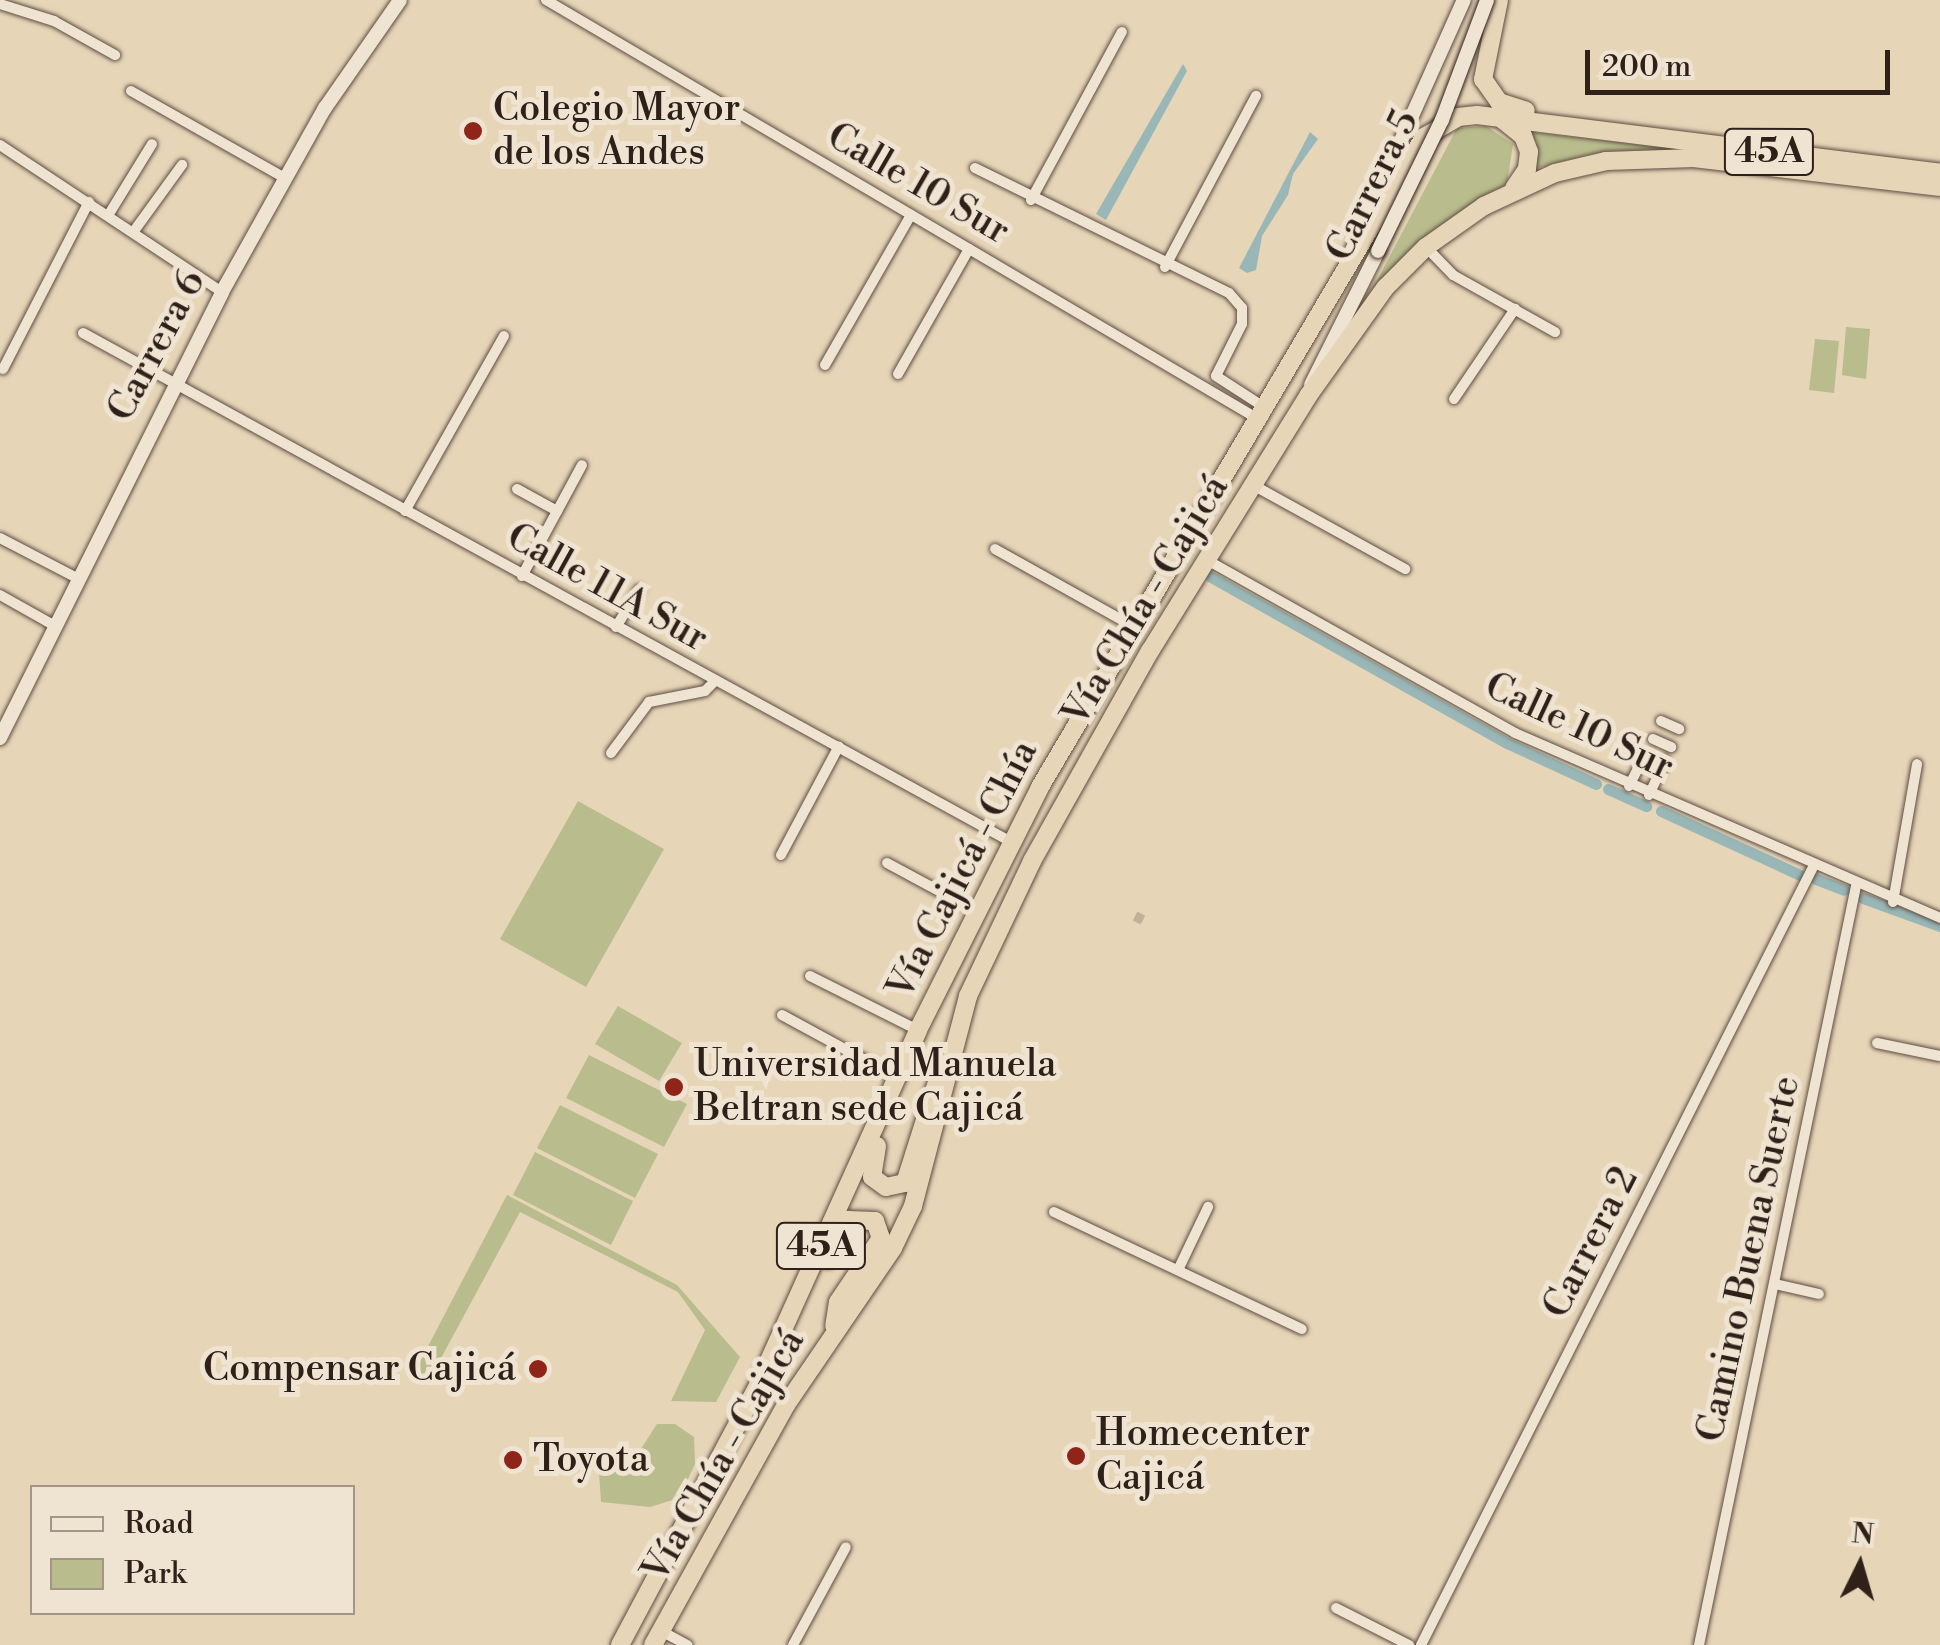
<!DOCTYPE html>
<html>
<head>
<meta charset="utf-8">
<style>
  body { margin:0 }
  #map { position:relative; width:1940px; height:1645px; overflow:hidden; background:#e7d5b8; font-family:"Libre Bodoni",serif }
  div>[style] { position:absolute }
  .green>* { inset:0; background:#b9bc8c }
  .water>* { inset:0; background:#99b7b7 }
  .canal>* { height:11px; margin:-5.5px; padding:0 5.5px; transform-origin:5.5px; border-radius:5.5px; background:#99b7b7 }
  .minor-tunnel>* { height:10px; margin-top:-5px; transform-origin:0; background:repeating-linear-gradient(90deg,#c2b198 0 10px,transparent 0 15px) }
  .roads { filter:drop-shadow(0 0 2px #5d4d42) drop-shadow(0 0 2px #5d4d42) }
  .minor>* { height:10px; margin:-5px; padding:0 5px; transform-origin:5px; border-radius:5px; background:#efe4d1 }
  .secondary>* { height:14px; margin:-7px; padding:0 7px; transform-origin:7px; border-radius:7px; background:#efe4d1 }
  .trunk>* { height:18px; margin:-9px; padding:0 9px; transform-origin:9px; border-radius:9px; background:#e7d5b8 }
  .bridges { filter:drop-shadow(0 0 2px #2f201a) drop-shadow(0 0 2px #2f201a) }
  .secondary-bridge>* { height:14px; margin:-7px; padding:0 7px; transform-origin:7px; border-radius:7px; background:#efe4d1 }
  .dots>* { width:28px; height:28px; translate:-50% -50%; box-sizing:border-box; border:5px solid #efe4d1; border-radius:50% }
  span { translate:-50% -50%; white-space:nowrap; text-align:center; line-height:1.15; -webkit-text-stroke:10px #efe4d1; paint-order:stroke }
  .shield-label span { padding:2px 8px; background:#efe4d1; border:2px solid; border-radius:8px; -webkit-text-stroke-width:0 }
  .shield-label { font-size:35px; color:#2f201a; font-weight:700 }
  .poi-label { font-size:38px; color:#2f201a }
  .left { translate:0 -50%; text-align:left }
  .right { translate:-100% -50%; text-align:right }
  .street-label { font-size:38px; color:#2f201a }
  .legend { position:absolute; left:30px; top:1485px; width:325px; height:130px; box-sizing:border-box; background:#efe4d1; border:2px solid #a29688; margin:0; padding:12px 18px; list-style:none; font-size:30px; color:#2f201a }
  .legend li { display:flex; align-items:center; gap:20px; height:50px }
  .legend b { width:50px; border:2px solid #a29688 }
  .north { position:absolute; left:1810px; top:1515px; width:100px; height:100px; -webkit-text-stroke:8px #efe4d1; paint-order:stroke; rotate:5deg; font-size:28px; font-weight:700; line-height:40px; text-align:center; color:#2f201a }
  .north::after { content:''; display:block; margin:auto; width:35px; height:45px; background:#2f201a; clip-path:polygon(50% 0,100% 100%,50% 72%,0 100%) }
  .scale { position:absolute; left:1585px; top:50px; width:305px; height:45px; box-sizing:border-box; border:5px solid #2f201a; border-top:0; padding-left:12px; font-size:30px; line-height:35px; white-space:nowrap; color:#2f201a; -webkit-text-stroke:8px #efe4d1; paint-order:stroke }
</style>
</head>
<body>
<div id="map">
  <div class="green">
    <i style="clip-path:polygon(1486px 126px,1513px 144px,1507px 183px,1370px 294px,1457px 128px)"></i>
    <i style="clip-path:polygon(1530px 132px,1676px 149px,1592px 154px,1537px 168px)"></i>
    <i style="clip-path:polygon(1846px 327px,1870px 329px,1866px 379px,1842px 375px)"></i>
    <i style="clip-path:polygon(1815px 339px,1839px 341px,1834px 393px,1809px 390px)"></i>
    <i style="clip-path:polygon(578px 801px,664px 849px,586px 987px,500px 939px)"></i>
    <i style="clip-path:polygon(618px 1006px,682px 1043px,659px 1081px,595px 1044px)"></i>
    <i style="clip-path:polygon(589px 1055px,687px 1104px,664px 1147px,566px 1098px)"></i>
    <i style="clip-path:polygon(560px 1105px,658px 1154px,635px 1198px,537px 1148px)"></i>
    <i style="clip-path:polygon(535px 1152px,633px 1201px,611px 1245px,513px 1195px)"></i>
    <i style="clip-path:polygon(507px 1195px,677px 1285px,740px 1357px,716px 1402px,671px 1401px,705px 1330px,678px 1292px,520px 1212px,427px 1384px,412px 1377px)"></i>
    <i style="clip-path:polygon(657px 1424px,675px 1424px,694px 1437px,695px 1464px,679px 1498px,650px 1507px,601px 1502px,599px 1472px,628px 1469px)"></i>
  </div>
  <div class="water">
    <i style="clip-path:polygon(1183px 64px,1187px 71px,1106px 220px,1096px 214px)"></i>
    <i style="clip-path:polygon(1310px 132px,1318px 139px,1293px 174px,1288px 195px,1262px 236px,1256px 270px,1247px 273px,1239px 268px)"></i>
  </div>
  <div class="canal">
    <i style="left:1211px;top:577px;width:339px;rotate:29.3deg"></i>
    <i style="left:1507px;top:743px;width:98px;rotate:24.7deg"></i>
    <i style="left:1608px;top:789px;width:42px;rotate:24.1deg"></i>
    <i style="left:1661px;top:811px;width:153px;rotate:24.7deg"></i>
    <i style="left:1816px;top:879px;width:30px;rotate:21deg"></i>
    <i style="left:1863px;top:898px;width:82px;rotate:20deg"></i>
  </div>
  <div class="minor-tunnel">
    <i style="left:1135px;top:916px;width:9px;rotate:27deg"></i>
  </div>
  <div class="roads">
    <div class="minor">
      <i style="left:546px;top:0;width:828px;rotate:30.47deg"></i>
      <i style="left:0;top:4px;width:57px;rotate:17.5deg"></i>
      <i style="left:54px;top:21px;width:70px;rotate:29.1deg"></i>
      <i style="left:131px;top:91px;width:177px;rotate:29.5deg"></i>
      <i style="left:0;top:145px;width:266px;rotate:33.5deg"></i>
      <i style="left:975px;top:168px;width:283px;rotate:26.2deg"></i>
      <i style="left:1229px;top:293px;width:20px;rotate:49deg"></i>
      <i style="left:1242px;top:308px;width:16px;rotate:90deg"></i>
      <i style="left:1242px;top:324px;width:58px;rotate:116.6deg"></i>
      <i style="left:1216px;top:376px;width:61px;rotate:32.9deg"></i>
      <i style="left:1031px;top:200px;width:191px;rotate:-61.6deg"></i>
      <i style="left:109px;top:214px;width:82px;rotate:-58.4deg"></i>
      <i style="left:134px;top:231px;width:82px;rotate:-54deg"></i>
      <i style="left:1426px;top:247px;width:39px;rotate:46deg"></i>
      <i style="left:1453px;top:275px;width:117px;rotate:29.2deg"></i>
      <i style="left:1165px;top:267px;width:194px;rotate:-62deg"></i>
      <i style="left:83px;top:333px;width:1058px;rotate:28.74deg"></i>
      <i style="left:825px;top:365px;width:173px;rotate:-60.2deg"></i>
      <i style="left:3px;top:369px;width:188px;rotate:-62.8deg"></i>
      <i style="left:898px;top:374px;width:144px;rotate:-60.4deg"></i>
      <i style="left:1454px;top:399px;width:109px;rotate:-55.9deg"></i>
      <i style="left:1253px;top:485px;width:174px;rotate:28.9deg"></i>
      <i style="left:517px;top:489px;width:46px;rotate:28.8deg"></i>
      <i style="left:405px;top:511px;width:201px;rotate:-60.5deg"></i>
      <i style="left:0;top:538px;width:87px;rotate:27.5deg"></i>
      <i style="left:995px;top:549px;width:156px;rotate:29.2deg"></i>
      <i style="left:1207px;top:560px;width:353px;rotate:29.3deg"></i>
      <i style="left:1515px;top:733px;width:464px;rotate:23.5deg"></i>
      <i style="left:522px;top:576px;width:126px;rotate:-61.6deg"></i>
      <i style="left:0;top:595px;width:63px;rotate:29.4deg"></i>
      <i style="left:616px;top:627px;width:44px;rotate:-58.1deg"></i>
      <i style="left:1661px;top:721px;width:20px;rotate:24deg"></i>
      <i style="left:1653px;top:739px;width:20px;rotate:24deg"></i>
      <i style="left:611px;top:753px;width:64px;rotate:-53.3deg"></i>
      <i style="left:649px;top:702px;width:57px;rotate:-11.1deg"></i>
      <i style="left:705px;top:691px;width:13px;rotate:-45deg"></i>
      <i style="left:1629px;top:786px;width:35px;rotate:-63deg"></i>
      <i style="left:1649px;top:795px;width:38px;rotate:-65deg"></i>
      <i style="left:781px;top:855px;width:123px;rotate:-62deg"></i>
      <i style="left:887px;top:863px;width:101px;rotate:28.3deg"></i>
      <i style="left:1893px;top:902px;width:140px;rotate:-80.1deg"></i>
      <i style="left:810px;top:976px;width:121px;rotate:26.6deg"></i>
      <i style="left:782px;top:1015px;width:130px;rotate:28.5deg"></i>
      <i style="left:1877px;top:1043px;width:64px;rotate:11.7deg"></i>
      <i style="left:1054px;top:1212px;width:274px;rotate:25.3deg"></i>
      <i style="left:1178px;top:1270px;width:70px;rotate:-64.5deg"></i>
      <i style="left:1775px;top:1284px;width:45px;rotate:12.8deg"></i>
      <i style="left:1336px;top:1608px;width:82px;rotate:26.9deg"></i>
      <i style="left:661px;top:1631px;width:30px;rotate:28deg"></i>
      <i style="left:793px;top:1645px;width:111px;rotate:-61.6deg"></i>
      <i style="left:1421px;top:1645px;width:871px;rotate:-63.26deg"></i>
      <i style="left:1699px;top:1645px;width:775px;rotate:-78.31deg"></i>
    </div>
    <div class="secondary">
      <i style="left:1352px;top:250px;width:274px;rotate:-65.9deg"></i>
      <i style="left:1311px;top:385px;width:150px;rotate:-63.4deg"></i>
      <i style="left:0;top:738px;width:498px;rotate:-63.5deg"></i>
      <i style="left:222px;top:292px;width:211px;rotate:-60.8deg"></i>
      <i style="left:325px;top:108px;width:131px;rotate:-55.2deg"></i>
    </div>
    <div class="trunk">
      <i style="left:1499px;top:0;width:81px;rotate:101.4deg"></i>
      <i style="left:1483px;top:79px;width:28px;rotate:55deg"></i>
      <i style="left:1499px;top:102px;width:28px;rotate:18deg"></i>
      <i style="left:1503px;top:120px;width:26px;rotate:39deg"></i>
      <i style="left:1523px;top:136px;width:17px;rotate:69deg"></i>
      <i style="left:1529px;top:152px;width:17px;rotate:97deg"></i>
      <i style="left:1527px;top:169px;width:23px;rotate:124deg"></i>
      <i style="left:877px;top:1146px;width:31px;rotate:99deg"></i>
      <i style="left:872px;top:1177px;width:17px;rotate:36deg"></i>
      <i style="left:886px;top:1187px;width:19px;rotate:-12deg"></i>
      <i style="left:905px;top:1183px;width:103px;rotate:-72.4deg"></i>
      <i style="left:828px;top:1259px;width:44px;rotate:-62.9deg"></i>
      <i style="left:848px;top:1220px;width:27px;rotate:2deg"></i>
      <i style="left:875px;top:1221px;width:18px;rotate:71deg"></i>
      <i style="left:881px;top:1238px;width:77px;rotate:123.9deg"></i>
      <i style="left:838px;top:1302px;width:24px;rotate:99deg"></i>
      <i style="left:620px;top:1645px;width:294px;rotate:-62deg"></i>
      <i style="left:758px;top:1385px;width:389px;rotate:-65.7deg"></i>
      <i style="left:918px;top:1030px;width:272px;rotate:-63.3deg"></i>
      <i style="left:1040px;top:787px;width:755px;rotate:-59.43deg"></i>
      <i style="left:1424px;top:137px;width:39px;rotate:-30deg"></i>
      <i style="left:1458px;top:117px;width:19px;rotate:-6deg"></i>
      <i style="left:1477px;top:115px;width:467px;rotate:7.1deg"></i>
      <i style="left:653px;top:1645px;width:274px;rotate:-61deg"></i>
      <i style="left:786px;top:1405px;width:190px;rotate:-55.7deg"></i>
      <i style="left:893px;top:1248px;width:47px;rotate:-64.5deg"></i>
      <i style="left:913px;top:1206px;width:217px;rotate:-75.3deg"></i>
      <i style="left:968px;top:996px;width:149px;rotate:-64.6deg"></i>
      <i style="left:1032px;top:861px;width:241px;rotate:-60.7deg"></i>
      <i style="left:1150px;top:651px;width:300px;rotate:-58.2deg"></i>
      <i style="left:1308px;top:396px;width:133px;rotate:-54.5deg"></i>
      <i style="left:1385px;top:288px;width:58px;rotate:-45deg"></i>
      <i style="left:1426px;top:247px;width:71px;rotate:-35.3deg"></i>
      <i style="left:1484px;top:206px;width:78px;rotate:-24.9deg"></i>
      <i style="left:1555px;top:173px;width:52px;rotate:-13.2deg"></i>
      <i style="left:1606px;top:161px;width:88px;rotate:-2deg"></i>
      <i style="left:1694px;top:158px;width:248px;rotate:6.7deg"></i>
    </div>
  </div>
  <div class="bridges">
    <div class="secondary-bridge">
      <i style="left:1378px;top:251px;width:146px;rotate:-64deg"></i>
      <i style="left:1442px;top:120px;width:128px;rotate:-69.4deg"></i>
    </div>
  </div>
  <div class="dots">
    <i style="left:473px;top:131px;background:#8f2418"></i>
    <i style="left:674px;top:1087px;background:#8f2418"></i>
    <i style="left:538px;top:1369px;background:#8f2418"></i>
    <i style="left:1076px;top:1456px;background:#8f2418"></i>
    <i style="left:513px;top:1460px;background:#8f2418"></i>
  </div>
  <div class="shield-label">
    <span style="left:1769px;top:152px">45A</span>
    <span style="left:821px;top:1246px">45A</span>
  </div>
  <div class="poi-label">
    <span class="left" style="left:493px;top:131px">Colegio Mayor<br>de los Andes</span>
    <span class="left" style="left:694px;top:1087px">Universidad Manuela<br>Beltran sede Cajicá</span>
    <span class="right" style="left:516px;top:1369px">Compensar Cajicá</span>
    <span class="left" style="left:1096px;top:1456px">Homecenter<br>Cajicá</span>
    <span class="left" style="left:533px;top:1460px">Toyota</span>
  </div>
  <div class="street-label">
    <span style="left:918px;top:184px;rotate:30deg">Calle 10 Sur</span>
    <span style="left:1373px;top:186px;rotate:-64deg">Carrera 5</span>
    <span style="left:157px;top:346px;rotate:-62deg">Carrera 6</span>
    <span style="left:607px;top:588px;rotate:29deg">Calle 11A Sur</span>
    <span style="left:1146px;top:601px;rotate:-59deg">Vía Chía - Cajicá</span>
    <span style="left:1579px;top:727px;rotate:25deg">Calle 10 Sur</span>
    <span style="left:963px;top:870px;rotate:-63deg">Vía Cajicá - Chía</span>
    <span style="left:1591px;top:1243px;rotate:-63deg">Carrera 2</span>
    <span style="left:1749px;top:1259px;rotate:-78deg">Camino Buena Suerte</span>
    <span style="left:724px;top:1456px;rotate:-60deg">Vía Chía - Cajicá</span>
  </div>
  <ul class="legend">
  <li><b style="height:12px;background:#efe4d1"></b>Road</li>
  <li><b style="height:28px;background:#b9bc8c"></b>Park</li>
  </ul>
  <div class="north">N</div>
  <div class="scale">200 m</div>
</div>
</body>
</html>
